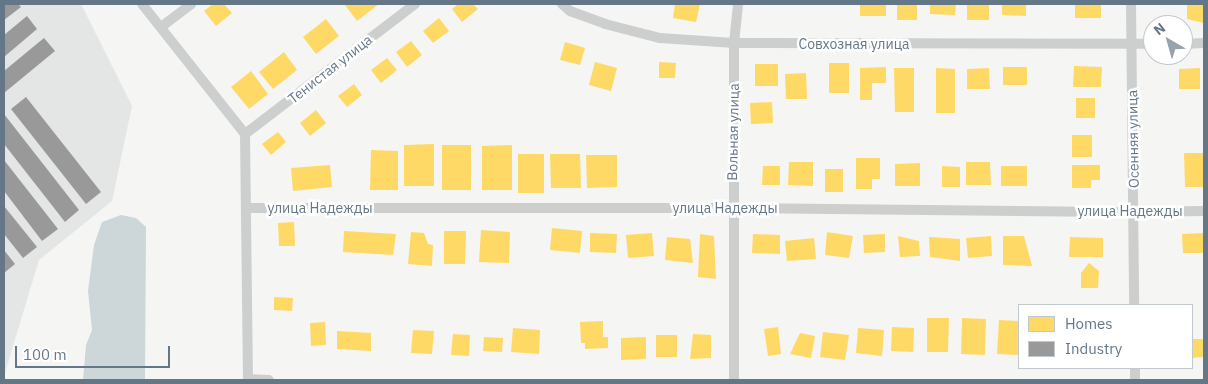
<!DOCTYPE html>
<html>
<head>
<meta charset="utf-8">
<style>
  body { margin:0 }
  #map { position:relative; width:1208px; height:384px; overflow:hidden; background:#f5f5f4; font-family:"IBM Plex Sans",sans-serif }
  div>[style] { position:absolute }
  .built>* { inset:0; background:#e4e5e5 }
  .water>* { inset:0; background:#cdd6d8 }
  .homes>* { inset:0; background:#ffd966 }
  .industry>* { inset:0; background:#999 }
  .street>* { height:10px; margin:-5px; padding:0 5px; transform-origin:5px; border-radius:5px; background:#cdcfcf }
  span { translate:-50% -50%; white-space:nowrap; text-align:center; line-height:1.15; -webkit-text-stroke:5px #fff; paint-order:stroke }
  .street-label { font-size:14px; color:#647786 }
  .frame { position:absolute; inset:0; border:5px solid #647786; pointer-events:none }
  .legend { position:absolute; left:1018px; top:304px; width:175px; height:65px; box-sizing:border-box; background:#fff; border:1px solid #c1c9cf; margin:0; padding:6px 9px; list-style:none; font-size:15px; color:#647786 }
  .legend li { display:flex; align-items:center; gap:10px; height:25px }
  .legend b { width:25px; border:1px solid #c1c9cf }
  .north { position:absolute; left:1143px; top:15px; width:50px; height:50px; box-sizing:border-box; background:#fff; border:1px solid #c1c9cf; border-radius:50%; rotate:322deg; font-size:14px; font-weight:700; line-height:20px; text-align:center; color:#647786 }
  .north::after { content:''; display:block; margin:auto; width:18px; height:22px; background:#97a3ac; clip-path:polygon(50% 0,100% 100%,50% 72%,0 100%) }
  .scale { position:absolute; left:15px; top:346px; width:155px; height:22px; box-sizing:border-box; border:2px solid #647786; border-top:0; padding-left:6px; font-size:15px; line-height:18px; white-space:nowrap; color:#647786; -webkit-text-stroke:4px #fff; paint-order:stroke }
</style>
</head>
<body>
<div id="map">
  <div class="built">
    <i style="clip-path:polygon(4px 4px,81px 4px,132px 106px,112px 201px,39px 260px,4px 376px)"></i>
  </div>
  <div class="water">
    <i style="clip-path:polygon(121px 215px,136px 218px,146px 227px,145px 380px,83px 380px,86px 345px,92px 330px,88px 291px,94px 245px,102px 222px)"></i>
  </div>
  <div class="homes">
    <i style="clip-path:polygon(213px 4px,224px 4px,232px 13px,216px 26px,204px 11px)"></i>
    <i style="clip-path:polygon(347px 4px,379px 4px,357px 21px,345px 5px)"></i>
    <i style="clip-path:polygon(458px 4px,473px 4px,478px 9px,462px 22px,452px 9px)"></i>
    <i style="clip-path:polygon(675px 4px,700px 4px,696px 22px,673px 18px)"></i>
    <i style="clip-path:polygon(860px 4px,886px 4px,886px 16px,860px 16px)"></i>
    <i style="clip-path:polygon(897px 4px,917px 4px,917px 20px,897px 20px)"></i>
    <i style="clip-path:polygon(930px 4px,956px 4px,955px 15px,930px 14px)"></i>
    <i style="clip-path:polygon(967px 4px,989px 4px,989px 20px,967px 20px)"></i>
    <i style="clip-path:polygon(1002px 4px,1026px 4px,1026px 16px,1002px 15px)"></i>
    <i style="clip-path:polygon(1075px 4px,1101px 4px,1101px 18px,1075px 18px)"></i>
    <i style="clip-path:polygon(1187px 4px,1204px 4px,1204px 23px,1187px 19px)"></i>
    <i style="clip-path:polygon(439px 18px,449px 31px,433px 43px,423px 31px)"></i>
    <i style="clip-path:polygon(326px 19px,339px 36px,316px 54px,303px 37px)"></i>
    <i style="clip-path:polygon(411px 41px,422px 55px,407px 67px,396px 52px)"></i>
    <i style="clip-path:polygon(565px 42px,585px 48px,580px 65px,560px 60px)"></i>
    <i style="clip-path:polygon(284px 52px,297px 70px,273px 89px,259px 72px)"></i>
    <i style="clip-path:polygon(387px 58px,397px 70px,381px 83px,371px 70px)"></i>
    <i style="clip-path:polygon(595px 62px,617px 68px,611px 91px,589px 85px)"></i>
    <i style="clip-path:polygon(659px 62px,676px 63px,675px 78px,659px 78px)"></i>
    <i style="clip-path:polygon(829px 63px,849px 63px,849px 93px,829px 93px)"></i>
    <i style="clip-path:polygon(755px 64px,778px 64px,778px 86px,755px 86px)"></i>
    <i style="clip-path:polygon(1074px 66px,1102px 67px,1101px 87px,1073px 87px)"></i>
    <i style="clip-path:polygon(886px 67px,886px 83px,872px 83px,872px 100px,860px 100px,860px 68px)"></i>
    <i style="clip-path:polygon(1003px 67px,1027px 67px,1027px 85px,1003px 85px)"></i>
    <i style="clip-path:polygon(894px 68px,914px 68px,914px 112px,895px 112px)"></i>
    <i style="clip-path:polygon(936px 68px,955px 69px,955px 113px,936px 113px)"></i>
    <i style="clip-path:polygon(989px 68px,990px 89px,967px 89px,967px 69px)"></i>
    <i style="clip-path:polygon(1200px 68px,1200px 89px,1179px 89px,1179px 69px)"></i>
    <i style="clip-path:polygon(251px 71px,268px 94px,249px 109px,231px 87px)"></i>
    <i style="clip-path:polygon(806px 73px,807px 99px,786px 99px,785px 74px)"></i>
    <i style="clip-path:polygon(354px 84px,362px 95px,347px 107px,338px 96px)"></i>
    <i style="clip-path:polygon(1076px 98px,1095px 98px,1095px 118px,1076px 118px)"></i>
    <i style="clip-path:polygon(772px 102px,773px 123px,751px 124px,750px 103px)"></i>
    <i style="clip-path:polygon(316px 110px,326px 123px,310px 136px,300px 123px)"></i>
    <i style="clip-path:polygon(278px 132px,286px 142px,271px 155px,262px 144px)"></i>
    <i style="clip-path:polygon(1072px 135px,1092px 135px,1092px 157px,1072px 157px)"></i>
    <i style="clip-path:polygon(434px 144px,434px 186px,404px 186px,404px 145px)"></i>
    <i style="clip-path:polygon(442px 145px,471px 145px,471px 190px,442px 190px)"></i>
    <i style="clip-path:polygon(512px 145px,512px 190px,482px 190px,482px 146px)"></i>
    <i style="clip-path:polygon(371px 150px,398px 151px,398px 190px,370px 190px)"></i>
    <i style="clip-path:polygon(1184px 153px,1204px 153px,1204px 187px,1185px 187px)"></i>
    <i style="clip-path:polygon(518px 154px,544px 154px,544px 193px,518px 193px)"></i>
    <i style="clip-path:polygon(550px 154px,580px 154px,581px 188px,551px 188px)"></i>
    <i style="clip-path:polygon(586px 155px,617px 155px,617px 187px,587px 188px)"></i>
    <i style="clip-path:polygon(856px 158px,880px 158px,880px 179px,872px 179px,872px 189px,856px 189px)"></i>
    <i style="clip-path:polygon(789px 162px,813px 162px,813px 186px,788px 185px)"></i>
    <i style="clip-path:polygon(966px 162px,990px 162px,991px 185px,966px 185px)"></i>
    <i style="clip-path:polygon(920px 163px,920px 186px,895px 186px,895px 164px)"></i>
    <i style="clip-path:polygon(330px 165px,332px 187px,293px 191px,291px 168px)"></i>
    <i style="clip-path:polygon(1072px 165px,1100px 165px,1100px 180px,1091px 180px,1091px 188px,1072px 188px)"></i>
    <i style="clip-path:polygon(763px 166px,780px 166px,780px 185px,762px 185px)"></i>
    <i style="clip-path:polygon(942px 166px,960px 167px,960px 187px,942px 187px)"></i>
    <i style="clip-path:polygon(1001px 166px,1027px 166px,1027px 186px,1001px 186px)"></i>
    <i style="clip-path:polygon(825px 169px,843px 169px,843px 192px,825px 192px)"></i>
    <i style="clip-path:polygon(294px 222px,295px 246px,279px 246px,278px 223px)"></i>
    <i style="clip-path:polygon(552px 228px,582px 231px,580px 253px,550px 250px)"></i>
    <i style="clip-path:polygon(481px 230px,510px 232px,509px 263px,479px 262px)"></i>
    <i style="clip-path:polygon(344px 231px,396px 234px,393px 255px,343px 252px)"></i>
    <i style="clip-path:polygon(444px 231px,466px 231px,465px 264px,444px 264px)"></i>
    <i style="clip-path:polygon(411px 232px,424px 233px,428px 244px,433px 245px,432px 266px,408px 264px)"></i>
    <i style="clip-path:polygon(827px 232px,853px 236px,849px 258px,825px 255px)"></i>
    <i style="clip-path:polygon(590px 233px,617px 234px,616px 253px,590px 252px)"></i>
    <i style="clip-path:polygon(652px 233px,654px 256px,628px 258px,626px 235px)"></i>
    <i style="clip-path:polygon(1204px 233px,1204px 253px,1183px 253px,1182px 234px)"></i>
    <i style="clip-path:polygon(700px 234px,714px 236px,716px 279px,698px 277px)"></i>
    <i style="clip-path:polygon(753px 234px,780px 235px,780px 254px,752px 253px)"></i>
    <i style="clip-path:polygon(885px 234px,885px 252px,864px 253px,863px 235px)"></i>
    <i style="clip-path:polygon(898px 236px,919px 241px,920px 256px,900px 257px)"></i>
    <i style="clip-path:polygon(991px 236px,992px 256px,968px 258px,966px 238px)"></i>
    <i style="clip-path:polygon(1003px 236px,1024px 236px,1032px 266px,1003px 265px)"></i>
    <i style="clip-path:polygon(667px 237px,690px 239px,693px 263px,665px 260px)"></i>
    <i style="clip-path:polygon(929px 237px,960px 239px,960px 261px,930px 257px)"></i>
    <i style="clip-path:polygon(1070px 237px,1103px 238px,1103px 257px,1069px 257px)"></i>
    <i style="clip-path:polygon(814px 238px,816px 259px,787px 261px,785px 241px)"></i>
    <i style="clip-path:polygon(1089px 263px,1099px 271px,1098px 288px,1081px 288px,1081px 273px)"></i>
    <i style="clip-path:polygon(274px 297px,293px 298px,292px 311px,274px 310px)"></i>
    <i style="clip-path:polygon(927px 318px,949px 318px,948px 352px,927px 352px)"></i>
    <i style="clip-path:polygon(962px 318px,986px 319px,985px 355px,961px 354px)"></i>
    <i style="clip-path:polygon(999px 320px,1019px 321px,1019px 355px,997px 354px)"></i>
    <i style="clip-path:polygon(603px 321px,603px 337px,608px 337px,608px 348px,585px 349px,585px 343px,581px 343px,580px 322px)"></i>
    <i style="clip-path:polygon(325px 322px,326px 345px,311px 346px,310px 323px)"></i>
    <i style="clip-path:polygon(778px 327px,781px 354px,768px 356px,764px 329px)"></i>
    <i style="clip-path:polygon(892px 327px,914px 328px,913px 352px,891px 351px)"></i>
    <i style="clip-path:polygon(513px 328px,540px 330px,539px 354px,511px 352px)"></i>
    <i style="clip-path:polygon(858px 328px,884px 330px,882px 356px,856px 353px)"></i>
    <i style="clip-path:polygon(413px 330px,434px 331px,432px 354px,411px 353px)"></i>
    <i style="clip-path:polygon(337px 331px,371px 333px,371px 351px,337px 349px)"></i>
    <i style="clip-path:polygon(823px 332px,849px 335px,845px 360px,820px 357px)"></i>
    <i style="clip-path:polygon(800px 333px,815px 336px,811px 358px,790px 354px)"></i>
    <i style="clip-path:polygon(453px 334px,470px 335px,469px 356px,451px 355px)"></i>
    <i style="clip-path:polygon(693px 334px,711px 335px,711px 358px,690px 359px)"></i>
    <i style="clip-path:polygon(656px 335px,677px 335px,677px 357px,656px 357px)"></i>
    <i style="clip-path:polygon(484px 337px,503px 338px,502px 352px,483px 351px)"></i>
    <i style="clip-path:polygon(646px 337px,646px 359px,621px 360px,621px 338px)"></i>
    <i style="clip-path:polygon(1192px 339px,1203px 339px,1203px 357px,1192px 358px)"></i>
  </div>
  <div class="industry">
    <i style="clip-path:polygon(4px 4px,18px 4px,21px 7px,4px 20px)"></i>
    <i style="clip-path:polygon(27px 16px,37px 29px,4px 57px,4px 35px)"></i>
    <i style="clip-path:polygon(44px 38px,55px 51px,4px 93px,4px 71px)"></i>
    <i style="clip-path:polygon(26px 97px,101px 192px,86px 204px,11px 109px)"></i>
    <i style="clip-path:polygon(4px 114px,79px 210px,65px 222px,4px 144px)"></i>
    <i style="clip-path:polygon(4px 160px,58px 229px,42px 241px,4px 191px)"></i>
    <i style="clip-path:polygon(4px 206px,37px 247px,23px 258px,4px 234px)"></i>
    <i style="clip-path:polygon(4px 250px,15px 264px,4px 273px)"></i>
  </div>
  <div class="street">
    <i style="left:142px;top:4px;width:166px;rotate:51.6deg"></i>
    <i style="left:245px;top:134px;width:246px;rotate:89.3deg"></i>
    <i style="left:562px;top:4px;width:11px;rotate:41deg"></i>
    <i style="left:570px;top:11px;width:37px;rotate:20deg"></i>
    <i style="left:605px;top:24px;width:57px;rotate:14.3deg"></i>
    <i style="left:660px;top:38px;width:74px;rotate:3.9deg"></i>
    <i style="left:734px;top:43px;width:419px;rotate:0.1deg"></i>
    <i style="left:1131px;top:4px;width:301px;rotate:89.4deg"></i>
    <i style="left:161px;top:27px;width:38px;rotate:-37deg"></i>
    <i style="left:1183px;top:44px;width:21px;rotate:-3deg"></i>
    <i style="left:245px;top:134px;width:214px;rotate:-37.4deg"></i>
    <i style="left:246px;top:208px;width:487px"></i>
    <i style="left:733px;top:208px;width:401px;rotate:0.6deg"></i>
    <i style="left:1134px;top:212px;width:70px;rotate:-0.8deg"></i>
    <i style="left:1135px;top:368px;width:12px;rotate:90deg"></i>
    <i style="left:248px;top:379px;width:21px;rotate:3deg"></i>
    <i style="left:734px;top:380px;width:337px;rotate:-90deg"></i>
    <i style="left:734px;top:43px;width:39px;rotate:-84deg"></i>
  </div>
  <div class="street-label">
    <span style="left:854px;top:44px">Совхозная улица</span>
    <span style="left:330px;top:69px;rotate:-38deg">Тенистая улица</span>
    <span style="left:733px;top:132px;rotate:-89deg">Вольная улица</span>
    <span style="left:1133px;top:139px;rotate:-91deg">Осенняя улица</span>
    <span style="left:320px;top:208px">улица Надежды</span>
    <span style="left:725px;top:208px">улица Надежды</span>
    <span style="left:1130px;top:211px">улица Надежды</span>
  </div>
  <div class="frame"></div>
  <ul class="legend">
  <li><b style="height:14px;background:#ffd966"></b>Homes</li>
  <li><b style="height:14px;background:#999"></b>Industry</li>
  </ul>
  <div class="north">N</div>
  <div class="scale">100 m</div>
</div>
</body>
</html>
